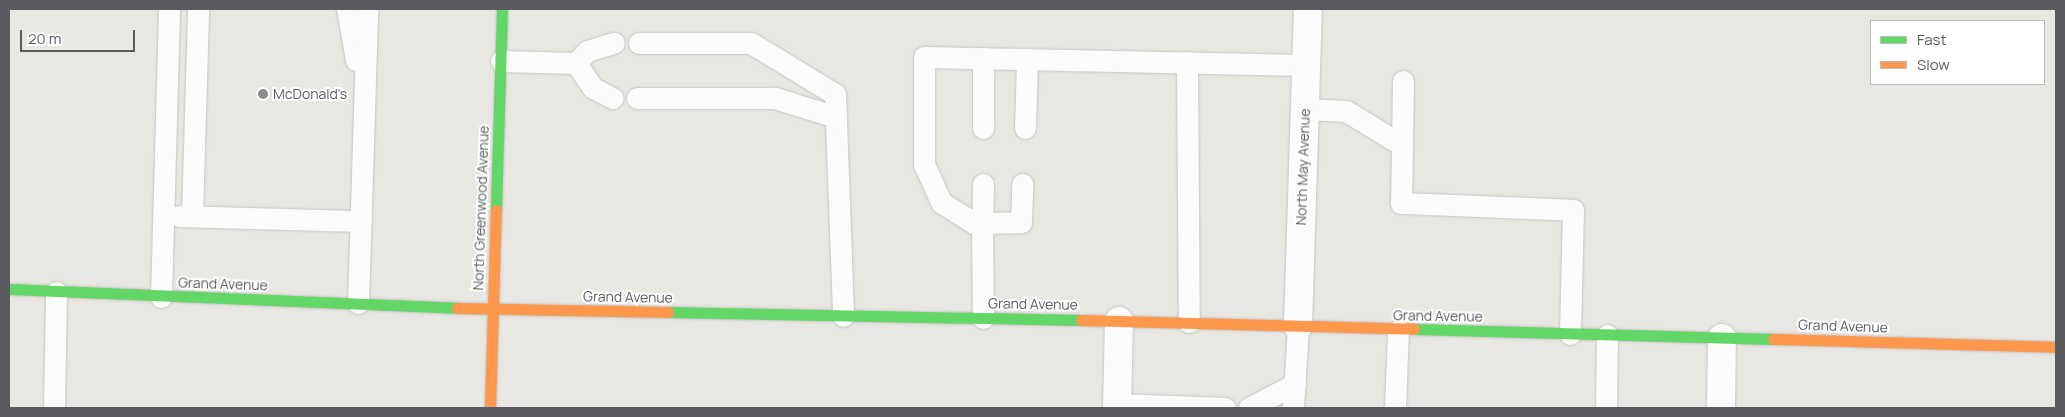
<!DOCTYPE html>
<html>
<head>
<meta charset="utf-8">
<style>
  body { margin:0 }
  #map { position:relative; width:2065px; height:417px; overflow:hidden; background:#e8e7e2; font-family:Manrope,sans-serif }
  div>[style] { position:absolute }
  .roads { filter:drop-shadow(0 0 1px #c5c4c3) drop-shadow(0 0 1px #c5c4c3) }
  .lane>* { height:21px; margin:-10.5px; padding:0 10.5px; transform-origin:10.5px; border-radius:10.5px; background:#fcfbfb }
  .street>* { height:28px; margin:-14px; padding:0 14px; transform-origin:14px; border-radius:14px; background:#fcfbfb }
  .fast>* { height:11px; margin:-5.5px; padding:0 5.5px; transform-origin:5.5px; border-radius:5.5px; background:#63d668 }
  .slow>* { height:11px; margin:-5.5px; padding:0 5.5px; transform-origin:5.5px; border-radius:5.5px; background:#ff974d }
  .dots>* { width:14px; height:14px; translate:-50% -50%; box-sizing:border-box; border:2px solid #fff; border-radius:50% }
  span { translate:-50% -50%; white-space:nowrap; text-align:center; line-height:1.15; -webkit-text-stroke:4px #fff; paint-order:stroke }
  .poi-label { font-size:14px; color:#595b60 }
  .left { translate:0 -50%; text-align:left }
  .street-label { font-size:14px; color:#595b60 }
  .frame { position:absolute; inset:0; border:10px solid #595b60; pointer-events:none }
  .legend { position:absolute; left:1870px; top:20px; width:175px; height:65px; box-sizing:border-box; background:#fff; border:1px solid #bdbdbf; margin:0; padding:6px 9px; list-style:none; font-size:15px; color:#595b60 }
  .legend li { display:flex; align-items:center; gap:10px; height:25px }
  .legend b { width:25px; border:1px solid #bdbdbf }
  .scale { position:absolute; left:20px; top:30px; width:115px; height:22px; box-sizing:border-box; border:2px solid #595b60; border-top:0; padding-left:6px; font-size:15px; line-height:18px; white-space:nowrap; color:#595b60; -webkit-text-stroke:4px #fff; paint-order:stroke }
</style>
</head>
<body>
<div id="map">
  <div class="roads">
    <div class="lane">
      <i style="left:347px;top:9px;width:52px;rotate:80deg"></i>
      <i style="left:639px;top:43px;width:112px"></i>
      <i style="left:751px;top:43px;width:98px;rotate:31.3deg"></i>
      <i style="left:835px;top:94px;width:222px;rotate:87.9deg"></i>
      <i style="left:983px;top:58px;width:70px;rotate:90deg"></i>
      <i style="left:501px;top:61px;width:75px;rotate:1.5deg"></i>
      <i style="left:1187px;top:62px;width:260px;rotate:89.6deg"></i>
      <i style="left:576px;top:63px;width:30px;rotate:56deg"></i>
      <i style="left:593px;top:88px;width:22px;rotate:27deg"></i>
      <i style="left:576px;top:63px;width:16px;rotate:-47deg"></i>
      <i style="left:587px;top:51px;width:28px;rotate:-17deg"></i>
      <i style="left:1403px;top:81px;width:122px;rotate:90.9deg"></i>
      <i style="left:1401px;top:203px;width:172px;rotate:2.3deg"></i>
      <i style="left:1573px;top:210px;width:124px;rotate:91.4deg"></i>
      <i style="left:637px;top:98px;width:138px"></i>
      <i style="left:775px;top:98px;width:64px;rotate:17.3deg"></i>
      <i style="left:1305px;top:109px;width:41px;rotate:2.8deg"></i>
      <i style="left:1346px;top:111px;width:66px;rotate:31.3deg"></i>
      <i style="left:1025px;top:128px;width:69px;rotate:-88.3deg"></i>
      <i style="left:983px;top:184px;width:39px;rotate:91deg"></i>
      <i style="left:982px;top:223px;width:39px;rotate:-1deg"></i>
      <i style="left:1021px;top:222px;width:38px;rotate:-88deg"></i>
      <i style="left:179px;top:216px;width:182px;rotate:1.6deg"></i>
      <i style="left:192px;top:216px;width:207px;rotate:-88.3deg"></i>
      <i style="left:161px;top:297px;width:288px;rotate:-88.4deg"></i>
      <i style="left:358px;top:303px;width:294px;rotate:-88.2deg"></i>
      <i style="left:983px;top:318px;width:95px;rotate:-90.6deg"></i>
      <i style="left:982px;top:223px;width:8px;rotate:180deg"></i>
      <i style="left:974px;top:223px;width:39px;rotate:-148deg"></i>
      <i style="left:941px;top:202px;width:42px;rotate:-114.1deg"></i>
      <i style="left:924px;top:164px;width:107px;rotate:-90deg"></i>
      <i style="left:924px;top:57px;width:382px;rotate:1.2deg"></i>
      <i style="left:1117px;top:404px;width:108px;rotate:2.1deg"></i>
      <i style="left:54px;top:408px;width:116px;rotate:-89deg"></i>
      <i style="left:1249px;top:408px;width:52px;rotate:-27.6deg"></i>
      <i style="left:1293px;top:408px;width:82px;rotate:-86.5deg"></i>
      <i style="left:1395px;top:408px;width:77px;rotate:-87.8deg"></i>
      <i style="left:1606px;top:408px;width:73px;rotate:-89.2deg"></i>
    </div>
    <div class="street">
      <i style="left:1298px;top:326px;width:317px;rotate:-88.2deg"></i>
      <i style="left:1117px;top:408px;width:87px;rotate:-88.7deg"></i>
      <i style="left:1721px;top:408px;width:70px;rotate:-89.2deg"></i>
    </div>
    <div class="fast">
      <i style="left:496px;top:210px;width:201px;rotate:-88.3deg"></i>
      <i style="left:9px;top:289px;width:448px;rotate:2.4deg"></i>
      <i style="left:668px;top:312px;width:413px;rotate:1.1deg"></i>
      <i style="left:1414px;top:329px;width:359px;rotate:1.6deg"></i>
    </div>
    <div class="slow">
      <i style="left:457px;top:308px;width:211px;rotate:1.1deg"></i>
      <i style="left:1081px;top:320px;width:333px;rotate:1.5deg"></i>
      <i style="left:1773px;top:339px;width:283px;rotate:1.6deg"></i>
      <i style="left:490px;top:408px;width:198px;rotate:-88.3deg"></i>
    </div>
  </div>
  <div class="dots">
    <i style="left:263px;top:94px;background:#8b8c8e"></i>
  </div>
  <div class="poi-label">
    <span class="left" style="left:273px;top:94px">McDonald's</span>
  </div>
  <div class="street-label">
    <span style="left:1303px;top:167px;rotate:-88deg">North May Avenue</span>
    <span style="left:481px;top:208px;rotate:-88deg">North Greenwood Avenue</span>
    <span style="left:223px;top:284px;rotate:2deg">Grand Avenue</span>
    <span style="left:628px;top:297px;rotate:1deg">Grand Avenue</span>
    <span style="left:1033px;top:304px;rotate:1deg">Grand Avenue</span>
    <span style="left:1438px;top:316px;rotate:1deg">Grand Avenue</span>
    <span style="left:1843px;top:326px;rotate:2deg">Grand Avenue</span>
  </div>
  <div class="frame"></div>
  <ul class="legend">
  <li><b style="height:6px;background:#63d668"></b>Fast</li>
  <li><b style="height:6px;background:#ff974d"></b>Slow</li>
  </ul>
  <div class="scale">20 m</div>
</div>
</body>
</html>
